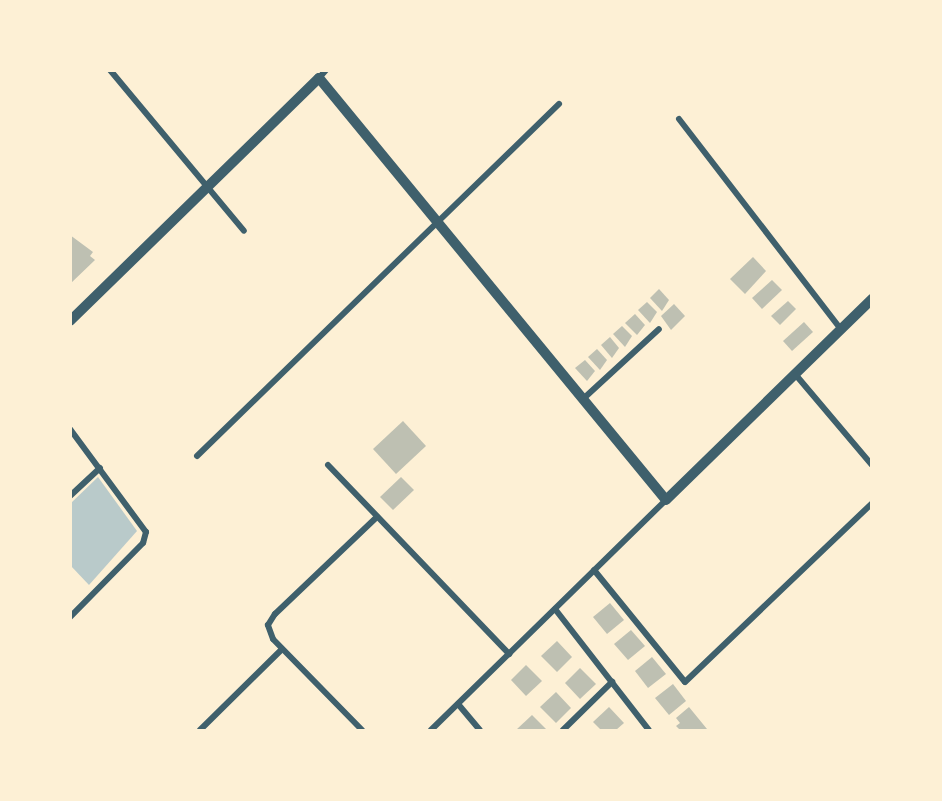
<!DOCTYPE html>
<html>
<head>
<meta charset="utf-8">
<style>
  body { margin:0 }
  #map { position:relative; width:942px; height:801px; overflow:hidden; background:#fdf0d5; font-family:Quicksand,sans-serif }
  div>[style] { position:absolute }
  .green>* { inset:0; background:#b9caca }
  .building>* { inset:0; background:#bec0b2 }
  .minor>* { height:6px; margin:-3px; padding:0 3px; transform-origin:3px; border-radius:3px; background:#3f606c }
  .tertiary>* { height:10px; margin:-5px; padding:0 5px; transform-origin:5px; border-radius:5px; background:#3f606c }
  span { translate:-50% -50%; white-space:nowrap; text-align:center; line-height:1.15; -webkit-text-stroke:6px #fdf0d5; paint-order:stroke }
  .frame { position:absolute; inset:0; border:72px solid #fdf0d5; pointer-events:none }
</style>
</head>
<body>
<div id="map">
  <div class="green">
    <i style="clip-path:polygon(98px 477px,137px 531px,89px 585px,71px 566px,71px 503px)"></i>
  </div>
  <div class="building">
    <i style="clip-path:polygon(70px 235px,93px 252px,90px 256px,95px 260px,70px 284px)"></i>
    <i style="clip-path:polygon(753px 257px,766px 271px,745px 294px,730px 279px)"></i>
    <i style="clip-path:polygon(772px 280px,782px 290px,762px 309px,752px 298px)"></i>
    <i style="clip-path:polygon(659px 289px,669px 300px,662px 311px,650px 298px)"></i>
    <i style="clip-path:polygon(788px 301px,796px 309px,780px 325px,771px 316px)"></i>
    <i style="clip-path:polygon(647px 302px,657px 312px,650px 323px,638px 310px)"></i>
    <i style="clip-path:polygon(674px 304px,685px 316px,671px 330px,661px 316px)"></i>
    <i style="clip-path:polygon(635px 314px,645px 325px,637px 335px,625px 323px)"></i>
    <i style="clip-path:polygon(804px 322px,813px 332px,792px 351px,783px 341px)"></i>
    <i style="clip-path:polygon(622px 326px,632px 336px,625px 347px,613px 334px)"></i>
    <i style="clip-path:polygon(610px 337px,619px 348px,612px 358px,601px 345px)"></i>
    <i style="clip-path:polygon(597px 349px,607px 360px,600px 370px,588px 357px)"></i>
    <i style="clip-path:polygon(585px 360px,595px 371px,587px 381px,575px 368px)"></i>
    <i style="clip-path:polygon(403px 421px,426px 446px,396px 474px,373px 449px)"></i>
    <i style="clip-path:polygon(401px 477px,414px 490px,393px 510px,380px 497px)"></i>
    <i style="clip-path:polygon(610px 603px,624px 620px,607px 634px,593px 617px)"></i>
    <i style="clip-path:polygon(631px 630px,645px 646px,628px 660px,614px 644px)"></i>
    <i style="clip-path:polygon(557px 641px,572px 657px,557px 672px,541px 656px)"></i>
    <i style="clip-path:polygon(652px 657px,666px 674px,648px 688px,635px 671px)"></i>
    <i style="clip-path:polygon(526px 665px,542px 681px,526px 696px,511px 680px)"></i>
    <i style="clip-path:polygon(580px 668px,596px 684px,580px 699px,565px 683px)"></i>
    <i style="clip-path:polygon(673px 684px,686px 701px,669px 715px,655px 698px)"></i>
    <i style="clip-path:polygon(556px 692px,571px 708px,556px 723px,540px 707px)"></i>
    <i style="clip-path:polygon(609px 707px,624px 723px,616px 730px,601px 730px,593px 722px)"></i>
    <i style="clip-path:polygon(689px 707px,707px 729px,705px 730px,680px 730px,676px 726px,680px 723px,676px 718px)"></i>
    <i style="clip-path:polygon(532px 715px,547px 730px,516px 730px)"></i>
  </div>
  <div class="minor">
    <i style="left:110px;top:70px;width:209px;rotate:50.2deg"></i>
    <i style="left:319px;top:78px;width:11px;rotate:-49deg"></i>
    <i style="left:679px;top:119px;width:265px;rotate:52.4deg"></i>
    <i style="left:795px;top:374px;width:119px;rotate:49.8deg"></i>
    <i style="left:583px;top:399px;width:103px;rotate:-42.6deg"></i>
    <i style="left:70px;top:429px;width:128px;rotate:53.6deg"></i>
    <i style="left:146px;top:532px;width:11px;rotate:105deg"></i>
    <i style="left:143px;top:543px;width:104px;rotate:134.6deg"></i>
    <i style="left:197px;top:456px;width:505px;rotate:-44.2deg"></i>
    <i style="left:328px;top:465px;width:262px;rotate:46.2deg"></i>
    <i style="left:70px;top:496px;width:41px;rotate:-43deg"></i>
    <i style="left:594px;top:570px;width:144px;rotate:50.9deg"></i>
    <i style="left:685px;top:682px;width:259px;rotate:-43.7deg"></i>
    <i style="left:555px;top:609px;width:153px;rotate:52.2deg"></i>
    <i style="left:458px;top:704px;width:34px;rotate:50deg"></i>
    <i style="left:200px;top:730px;width:115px;rotate:-44.6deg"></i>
    <i style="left:362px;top:730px;width:127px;rotate:-134.4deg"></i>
    <i style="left:273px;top:639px;width:15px;rotate:-110deg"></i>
    <i style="left:268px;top:625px;width:13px;rotate:-58deg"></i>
    <i style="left:275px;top:614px;width:141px;rotate:-43.6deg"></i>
    <i style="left:431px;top:730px;width:329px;rotate:-44.4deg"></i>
    <i style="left:563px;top:730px;width:69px;rotate:-44.4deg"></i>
  </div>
  <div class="tertiary">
    <i style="left:70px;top:321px;width:348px;rotate:-44.3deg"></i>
    <i style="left:319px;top:78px;width:546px;rotate:50.57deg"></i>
    <i style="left:666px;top:500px;width:288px;rotate:-44.3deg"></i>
  </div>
  <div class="frame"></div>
</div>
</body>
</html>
